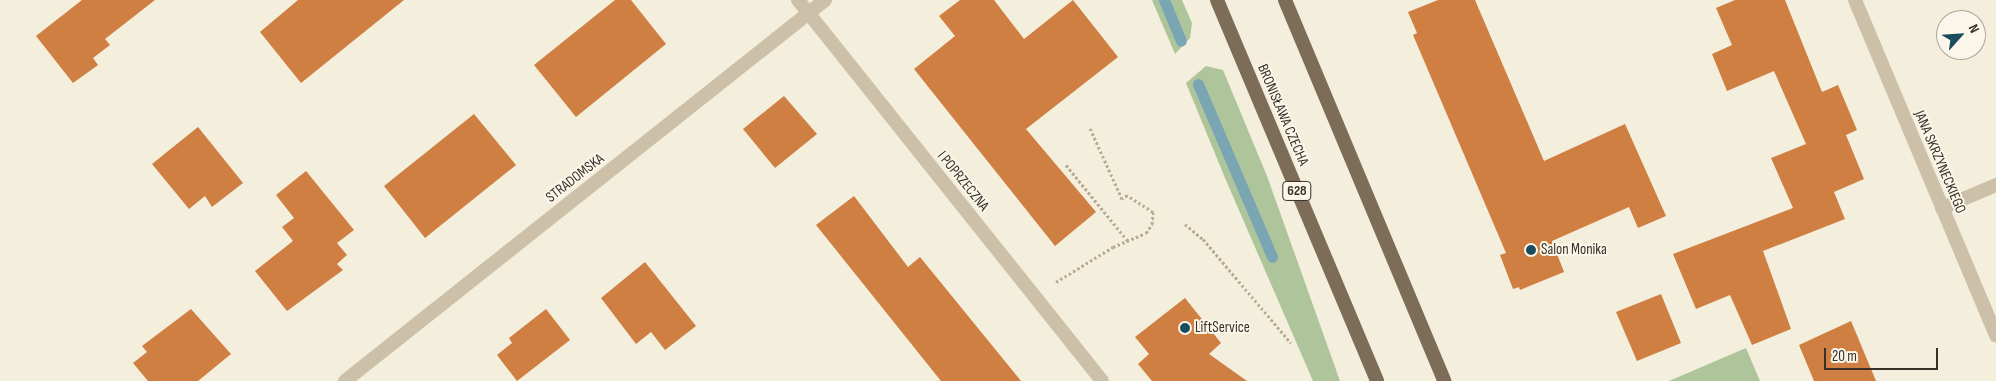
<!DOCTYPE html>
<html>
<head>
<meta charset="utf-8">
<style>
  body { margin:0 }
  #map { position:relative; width:1996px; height:381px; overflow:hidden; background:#f4eedd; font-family:"Sofia Sans Condensed",sans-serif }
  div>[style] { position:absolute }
  .green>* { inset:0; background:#aec49b }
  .stream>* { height:11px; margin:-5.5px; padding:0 5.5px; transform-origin:5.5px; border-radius:5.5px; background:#7aa5b3 }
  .building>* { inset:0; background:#ce7f41 }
  .path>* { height:3px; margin-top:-1.5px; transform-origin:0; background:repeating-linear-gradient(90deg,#b9aa92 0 2.5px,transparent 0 5px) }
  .minor>* { height:14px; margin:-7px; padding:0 7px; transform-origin:7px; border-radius:7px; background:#cdc0a8 }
  .primary>* { height:14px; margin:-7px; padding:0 7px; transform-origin:7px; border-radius:7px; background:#7c6c58 }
  .dots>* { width:14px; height:14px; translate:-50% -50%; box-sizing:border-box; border:2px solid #fbf6ea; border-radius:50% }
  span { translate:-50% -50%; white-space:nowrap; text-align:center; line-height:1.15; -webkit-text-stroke:4px #fbf6ea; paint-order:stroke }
  .shield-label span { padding:1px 4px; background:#fbf6ea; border:1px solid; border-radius:4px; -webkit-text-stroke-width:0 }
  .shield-label { font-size:14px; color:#393128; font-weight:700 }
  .street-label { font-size:15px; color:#393128 }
  .poi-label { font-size:15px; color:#393128 }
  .left { translate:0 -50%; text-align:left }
  .north { position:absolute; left:1936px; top:10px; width:50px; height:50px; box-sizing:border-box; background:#fbf6ea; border:1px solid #ada79c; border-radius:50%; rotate:64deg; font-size:14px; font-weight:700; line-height:20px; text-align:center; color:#393128 }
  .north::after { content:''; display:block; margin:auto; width:18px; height:22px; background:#1b4c5e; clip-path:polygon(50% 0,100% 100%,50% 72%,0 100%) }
  .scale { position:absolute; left:1824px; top:348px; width:114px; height:22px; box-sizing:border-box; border:2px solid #393128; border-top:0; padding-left:6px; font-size:15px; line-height:18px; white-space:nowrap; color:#393128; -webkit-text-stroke:4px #fbf6ea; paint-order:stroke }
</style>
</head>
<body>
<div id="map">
  <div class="green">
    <i style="clip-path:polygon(1152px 0,1182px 0,1192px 23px,1190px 38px,1175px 54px)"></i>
    <i style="clip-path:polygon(1206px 66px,1223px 70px,1267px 176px,1340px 381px,1313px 381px,1225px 178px,1186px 83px)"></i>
    <i style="clip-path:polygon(1746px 348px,1760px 381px,1669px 381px)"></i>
  </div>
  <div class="stream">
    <i style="left:1164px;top:0;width:44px;rotate:67.5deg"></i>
    <i style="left:1198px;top:84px;width:188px;rotate:66.8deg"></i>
  </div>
  <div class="building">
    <i style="clip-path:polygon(82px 0,155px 0,105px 39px,110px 45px,93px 58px,98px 65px,73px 83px,36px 36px)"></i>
    <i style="clip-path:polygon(298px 0,404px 0,301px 83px,260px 32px)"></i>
    <i style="clip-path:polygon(615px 0,631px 0,666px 44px,576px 117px,534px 65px)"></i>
    <i style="clip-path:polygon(960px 0,994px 0,1024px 39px,1073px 0,1118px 57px,1026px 129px,1096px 212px,1055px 246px,914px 69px,955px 36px,939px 16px)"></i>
    <i style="clip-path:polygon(1438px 0,1475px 0,1544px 161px,1625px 124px,1666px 216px,1638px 228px,1629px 207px,1552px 241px,1564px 272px,1520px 290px,1519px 287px,1513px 289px,1500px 255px,1506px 253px,1413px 35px,1417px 33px,1408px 12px)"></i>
    <i style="clip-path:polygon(1735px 0,1785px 0,1822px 92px,1838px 85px,1857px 130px,1846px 135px,1864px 179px,1834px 192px,1845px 219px,1763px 251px,1791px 329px,1752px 345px,1730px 295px,1696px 309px,1673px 254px,1793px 208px,1771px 158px,1806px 144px,1774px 71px,1727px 91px,1712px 54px,1732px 45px,1716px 8px)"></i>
    <i style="clip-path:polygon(784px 96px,817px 134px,775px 168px,743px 129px)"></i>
    <i style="clip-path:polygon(474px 114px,516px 165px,425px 238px,384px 186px)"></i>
    <i style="clip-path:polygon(198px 127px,243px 183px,212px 207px,205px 196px,189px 209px,152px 164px)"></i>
    <i style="clip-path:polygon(306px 171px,354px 230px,337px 243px,347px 255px,337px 264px,343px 270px,287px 311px,255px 271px,293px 241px,282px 227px,294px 218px,276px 195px)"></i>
    <i style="clip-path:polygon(854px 196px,908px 267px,920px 257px,1021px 381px,941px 381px,816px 225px)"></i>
    <i style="clip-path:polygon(645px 262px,696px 326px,665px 350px,651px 332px,636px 344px,601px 298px)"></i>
    <i style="clip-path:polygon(1661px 294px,1681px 343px,1637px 361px,1616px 312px)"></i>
    <i style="clip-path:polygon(1185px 298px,1221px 343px,1209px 354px,1247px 381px,1152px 381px,1138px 364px,1149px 354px,1135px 337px)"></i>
    <i style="clip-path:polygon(191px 309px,231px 354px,198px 381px,148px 381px,133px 363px,147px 352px,142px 346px)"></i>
    <i style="clip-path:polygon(546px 309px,570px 340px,517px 381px,497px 355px,512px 343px,509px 338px)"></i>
    <i style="clip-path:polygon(1851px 321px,1876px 381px,1814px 381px,1799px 345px)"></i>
  </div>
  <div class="path">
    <i style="left:1066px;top:165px;width:98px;rotate:50.8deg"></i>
    <i style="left:1185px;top:224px;width:23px;rotate:40deg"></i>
    <i style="left:1203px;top:239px;width:136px;rotate:49.8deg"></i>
    <i style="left:1056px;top:282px;width:67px;rotate:-31.6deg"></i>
    <i style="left:1113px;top:247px;width:36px;rotate:-23deg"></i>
    <i style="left:1146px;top:233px;width:11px;rotate:-56deg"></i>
    <i style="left:1152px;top:224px;width:12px;rotate:-85deg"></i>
    <i style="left:1153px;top:212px;width:31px;rotate:-147deg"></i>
    <i style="left:1127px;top:195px;width:6px;rotate:141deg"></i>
    <i style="left:1122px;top:199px;width:80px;rotate:-114.3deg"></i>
  </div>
  <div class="minor">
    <i style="left:798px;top:0;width:487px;rotate:51.4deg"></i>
    <i style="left:1855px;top:0;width:364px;rotate:67.2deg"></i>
    <i style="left:1942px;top:208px;width:59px;rotate:-23.1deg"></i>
    <i style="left:345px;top:381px;width:613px;rotate:-38.44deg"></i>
  </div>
  <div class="primary">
    <i style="left:1217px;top:0;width:413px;rotate:67.2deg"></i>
    <i style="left:1285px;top:0;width:413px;rotate:67.3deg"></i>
  </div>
  <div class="dots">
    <i style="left:1531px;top:250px;background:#1b4c5e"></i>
    <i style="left:1185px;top:328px;background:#1b4c5e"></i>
  </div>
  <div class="shield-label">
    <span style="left:1297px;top:191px">628</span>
  </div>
  <div class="street-label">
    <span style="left:1283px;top:115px;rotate:67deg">BRONISŁAWA CZECHA</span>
    <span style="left:1940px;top:162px;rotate:67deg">JANA SKRZYNECKIEGO</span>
    <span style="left:575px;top:178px;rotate:-38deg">STRADOMSKA</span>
    <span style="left:963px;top:181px;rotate:51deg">I POPRZECZNA</span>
  </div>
  <div class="poi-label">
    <span class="left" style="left:1541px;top:250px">Salon Monika</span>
    <span class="left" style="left:1195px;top:328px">LiftService</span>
  </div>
  <div class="north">N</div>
  <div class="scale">20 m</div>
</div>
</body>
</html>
